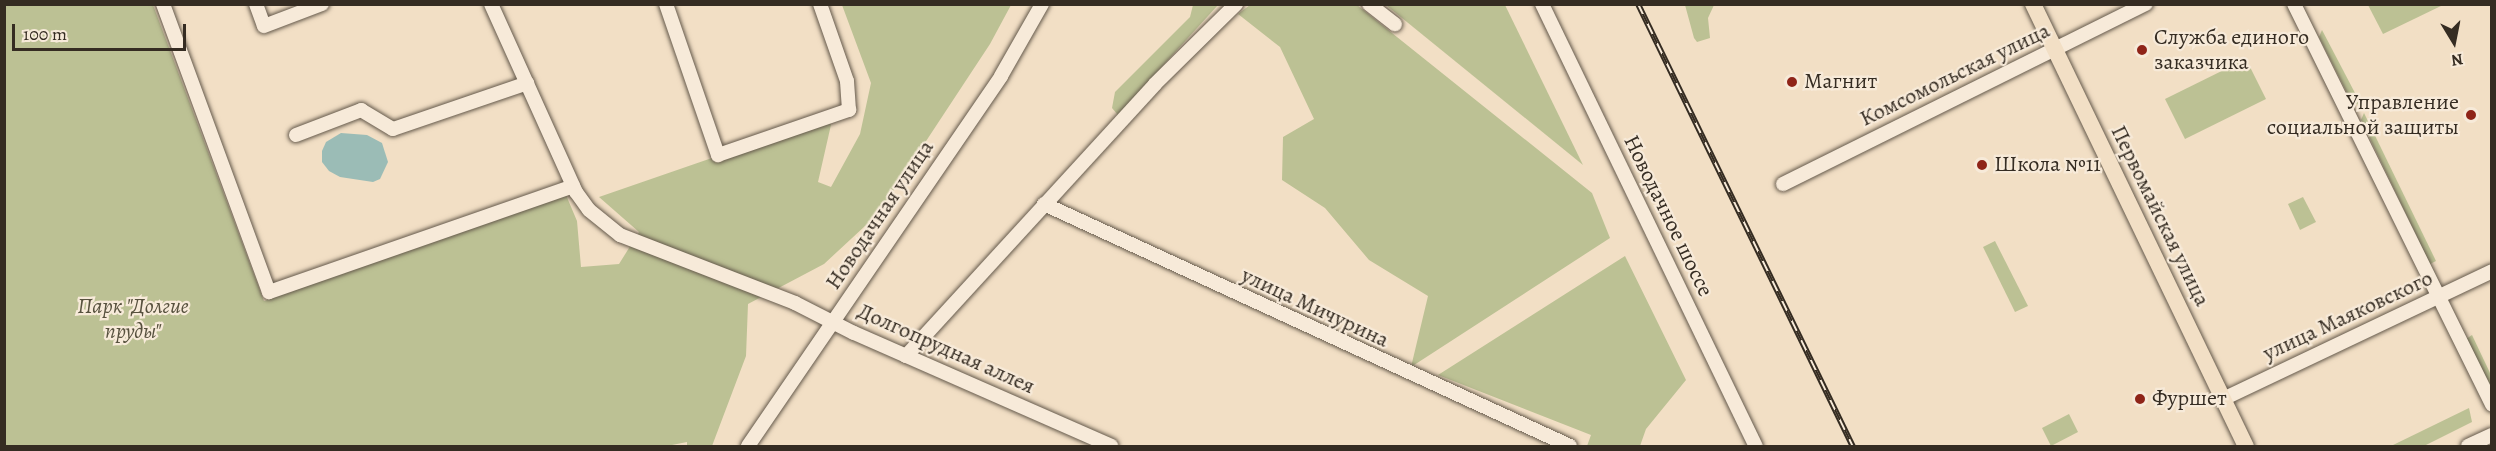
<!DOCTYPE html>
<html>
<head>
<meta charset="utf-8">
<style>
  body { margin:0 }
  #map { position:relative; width:2496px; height:451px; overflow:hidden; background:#f2dfc5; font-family:Alegreya,serif }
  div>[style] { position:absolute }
  .green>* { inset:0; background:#bcc194 }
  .water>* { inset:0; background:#9bbcb6 }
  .roads { filter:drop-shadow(0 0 2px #64594b) drop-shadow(0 0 2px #64594b) }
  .minor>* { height:14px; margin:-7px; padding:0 7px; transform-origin:7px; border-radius:7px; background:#f7ead9 }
  .major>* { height:16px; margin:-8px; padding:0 8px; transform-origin:8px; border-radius:8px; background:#f2dfc5 }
  .rail>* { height:6px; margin-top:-3px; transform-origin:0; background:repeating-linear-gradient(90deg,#f7ead9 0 11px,#352c22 0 22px); box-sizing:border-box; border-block:2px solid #352c22 }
  .dots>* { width:16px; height:16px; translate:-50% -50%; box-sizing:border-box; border:3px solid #f7ead9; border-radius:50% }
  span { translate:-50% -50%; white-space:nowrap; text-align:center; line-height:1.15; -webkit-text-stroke:4.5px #f7ead9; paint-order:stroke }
  .poi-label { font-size:22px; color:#352c22 }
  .left { translate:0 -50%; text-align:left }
  .right { translate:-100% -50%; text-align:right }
  .street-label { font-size:22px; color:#352c22 }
  .park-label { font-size:22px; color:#57513e; font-style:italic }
  .frame { position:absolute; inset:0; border:6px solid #352c22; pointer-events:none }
  .north { position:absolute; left:2424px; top:12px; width:60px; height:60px; -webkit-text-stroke:4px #f7ead9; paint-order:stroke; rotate:170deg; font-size:16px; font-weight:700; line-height:24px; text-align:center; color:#352c22 }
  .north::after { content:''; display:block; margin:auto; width:21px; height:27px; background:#352c22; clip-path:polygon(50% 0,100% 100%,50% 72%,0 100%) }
  .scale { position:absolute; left:12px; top:24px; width:174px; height:27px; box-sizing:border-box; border:3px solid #352c22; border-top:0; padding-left:8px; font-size:18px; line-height:21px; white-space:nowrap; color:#352c22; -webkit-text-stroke:4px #f7ead9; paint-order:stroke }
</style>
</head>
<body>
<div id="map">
  <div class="green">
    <i style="clip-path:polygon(4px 5px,153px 5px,264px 301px,566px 195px,577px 221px,581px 267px,619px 264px,639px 232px,599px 197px,833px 116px,818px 182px,831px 187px,860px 134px,871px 83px,842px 5px,1011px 5px,990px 44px,878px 214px,824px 264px,748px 304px,746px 356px,712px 446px,687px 446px,687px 442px,667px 446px,5px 446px)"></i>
    <i style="clip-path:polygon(1193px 5px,1218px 5px,1118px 115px,1112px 108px,1115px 92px,1190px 17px)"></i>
    <i style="clip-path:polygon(1250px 5px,1357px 5px,1592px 193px,1610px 238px,1411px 367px,1428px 296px,1369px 260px,1325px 208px,1282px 180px,1283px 137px,1314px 119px,1280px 47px,1238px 14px)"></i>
    <i style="clip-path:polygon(1386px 5px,1505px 5px,1583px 165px)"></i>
    <i style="clip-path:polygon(1685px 5px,1714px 5px,1708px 18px,1710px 38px,1697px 42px,1694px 38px)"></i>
    <i style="clip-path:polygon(2368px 5px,2443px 5px,2383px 34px)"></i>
    <i style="clip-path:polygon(2322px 30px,2355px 93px,2360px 105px,2352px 103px,2319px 37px)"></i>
    <i style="clip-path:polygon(2246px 59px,2266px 99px,2185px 139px,2165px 99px)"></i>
    <i style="clip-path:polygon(2364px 113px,2436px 261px,2430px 264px,2361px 120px)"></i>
    <i style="clip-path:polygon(2303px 197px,2316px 222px,2300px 230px,2288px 204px)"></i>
    <i style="clip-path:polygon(1995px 241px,2028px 306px,2015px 312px,1983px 247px)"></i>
    <i style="clip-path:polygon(1625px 256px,1686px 380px,1646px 429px,1640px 446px,1587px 446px,1591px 435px,1438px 375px)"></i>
    <i style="clip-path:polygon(2472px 335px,2491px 375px,2491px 391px,2466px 339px)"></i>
    <i style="clip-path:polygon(2469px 408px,2472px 422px,2424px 446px,2391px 446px)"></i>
    <i style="clip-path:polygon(2069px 414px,2078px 432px,2051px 446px,2042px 428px)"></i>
  </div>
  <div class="water">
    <i style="clip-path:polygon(341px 133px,367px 135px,382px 143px,388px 162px,380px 179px,373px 182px,340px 177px,329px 171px,322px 162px,322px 151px,326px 142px)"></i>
  </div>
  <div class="roads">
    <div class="minor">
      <i style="left:163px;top:4px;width:307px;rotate:69.8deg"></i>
      <i style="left:269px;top:292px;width:322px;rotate:-19.2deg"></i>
      <i style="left:256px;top:4px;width:23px;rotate:70deg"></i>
      <i style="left:264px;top:26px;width:62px;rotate:-20.8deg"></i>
      <i style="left:491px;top:4px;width:206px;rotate:65.7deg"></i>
      <i style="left:576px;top:192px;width:22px;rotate:54deg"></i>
      <i style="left:589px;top:210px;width:40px;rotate:39deg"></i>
      <i style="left:620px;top:235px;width:188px;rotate:21.2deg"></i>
      <i style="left:795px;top:303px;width:66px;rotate:27deg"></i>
      <i style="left:854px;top:333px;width:281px;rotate:23.7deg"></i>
      <i style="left:666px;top:4px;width:160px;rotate:71deg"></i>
      <i style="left:718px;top:155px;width:139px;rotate:-19deg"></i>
      <i style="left:849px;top:110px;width:29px;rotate:-94deg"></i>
      <i style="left:847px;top:81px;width:82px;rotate:-109.3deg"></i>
      <i style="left:1369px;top:4px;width:33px;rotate:38deg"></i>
      <i style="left:1542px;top:4px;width:491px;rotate:64.2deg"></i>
      <i style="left:2294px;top:4px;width:447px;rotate:63.7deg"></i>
      <i style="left:296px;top:135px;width:70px;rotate:-21deg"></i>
      <i style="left:361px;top:110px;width:37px;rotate:31deg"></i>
      <i style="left:393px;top:129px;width:142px;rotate:-18.9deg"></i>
      <i style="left:1783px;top:184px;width:405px;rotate:-26.4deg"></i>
      <i style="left:1044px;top:204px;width:579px;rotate:24.71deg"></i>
      <i style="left:906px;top:356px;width:369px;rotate:-47.5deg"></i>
      <i style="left:1155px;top:84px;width:114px;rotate:-44.6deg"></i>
      <i style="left:2223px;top:399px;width:298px;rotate:-25.4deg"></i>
      <i style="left:748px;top:446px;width:448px;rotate:-55.6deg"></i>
      <i style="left:1001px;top:76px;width:83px;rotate:-60.3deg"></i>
      <i style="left:2468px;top:446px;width:26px;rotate:-25deg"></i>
    </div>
    <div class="major">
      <i style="left:2033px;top:4px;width:491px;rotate:64.3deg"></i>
    </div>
  </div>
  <div class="rail">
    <i style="left:1638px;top:4px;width:492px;rotate:64.1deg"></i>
  </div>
  <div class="dots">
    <i style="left:2142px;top:50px;background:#8f2418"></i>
    <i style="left:1792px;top:82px;background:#8f2418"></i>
    <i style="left:2471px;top:115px;background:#8f2418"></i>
    <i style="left:1982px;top:165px;background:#8f2418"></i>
    <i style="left:2140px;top:399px;background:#8f2418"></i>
  </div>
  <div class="poi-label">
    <span class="left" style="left:2154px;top:50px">Служба единого<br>заказчика</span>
    <span class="left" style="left:1804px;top:82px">Магнит</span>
    <span class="right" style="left:2459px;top:115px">Управление<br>социальной защиты</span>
    <span class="left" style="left:1994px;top:165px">Школа №11</span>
    <span class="left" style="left:2152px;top:399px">Фуршет</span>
  </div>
  <div class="street-label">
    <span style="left:1955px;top:75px;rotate:-26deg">Комсомольская улица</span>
    <span style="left:880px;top:215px;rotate:-56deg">Новодачная улица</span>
    <span style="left:1668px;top:216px;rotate:64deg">Новодачное шоссе</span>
    <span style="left:2160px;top:216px;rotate:64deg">Первомайская улица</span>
    <span style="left:1315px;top:308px;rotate:25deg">улица Мичурина</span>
    <span style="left:2348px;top:316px;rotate:-25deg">улица Маяковского</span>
    <span style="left:946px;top:349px;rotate:24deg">Долгопрудная аллея</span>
  </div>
  <div class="park-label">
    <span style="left:133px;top:319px">Парк "Долгие<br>пруды"</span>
  </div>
  <div class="frame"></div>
  <div class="north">N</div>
  <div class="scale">100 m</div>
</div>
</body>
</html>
